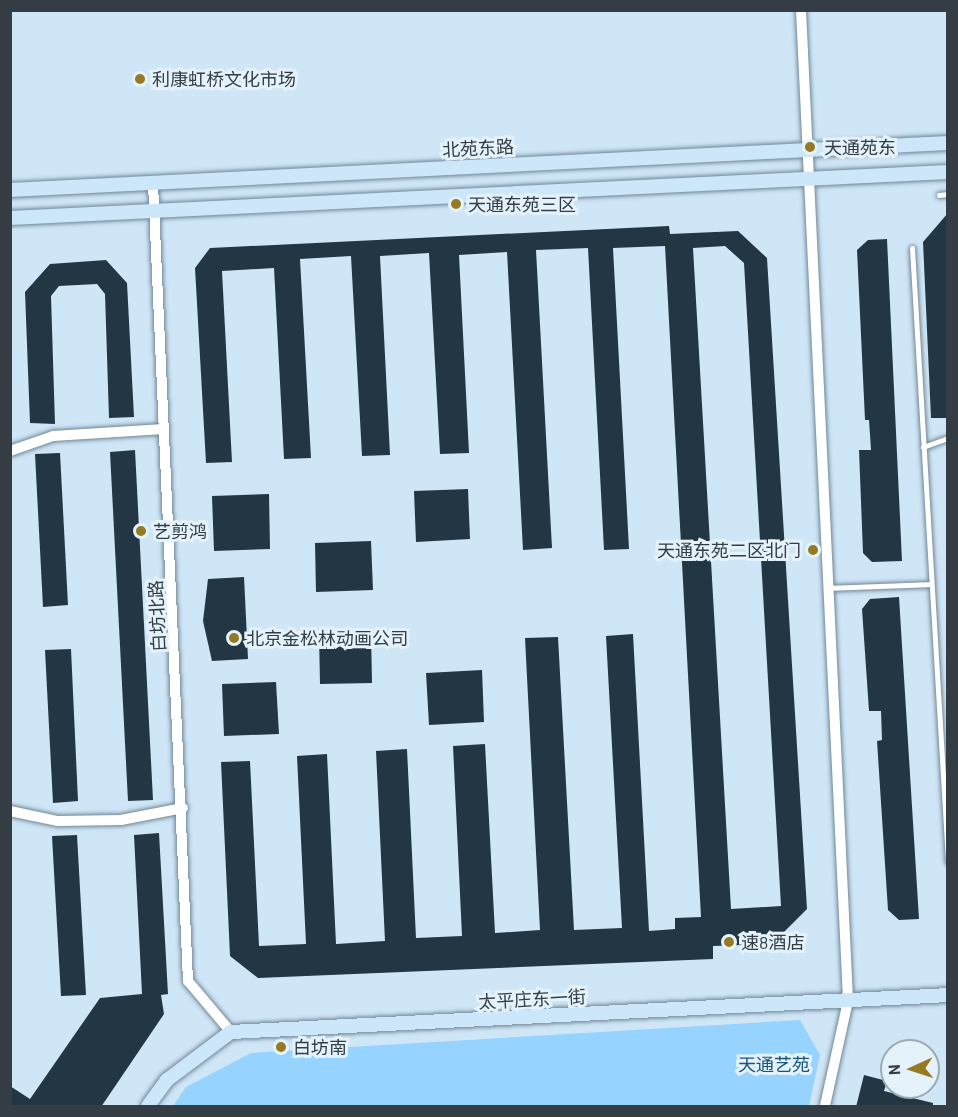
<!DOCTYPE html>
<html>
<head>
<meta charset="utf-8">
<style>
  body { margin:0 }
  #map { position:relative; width:958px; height:1117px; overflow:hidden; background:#cfe6f7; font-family:Barlow,"Noto Sans SC",sans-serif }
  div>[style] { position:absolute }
  .green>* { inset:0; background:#96d3ff }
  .building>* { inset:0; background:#233643 }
  .roads { filter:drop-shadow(0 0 2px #728796) drop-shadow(0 0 2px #728796) }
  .lane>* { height:5px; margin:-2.5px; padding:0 2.5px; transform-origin:2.5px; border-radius:2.5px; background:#fff }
  .street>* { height:10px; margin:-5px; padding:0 5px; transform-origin:5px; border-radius:5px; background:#fff }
  .secondary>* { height:14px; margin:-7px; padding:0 7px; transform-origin:7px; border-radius:7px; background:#cce7fa }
  .dots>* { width:16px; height:16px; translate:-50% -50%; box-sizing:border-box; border:3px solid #e4f2fc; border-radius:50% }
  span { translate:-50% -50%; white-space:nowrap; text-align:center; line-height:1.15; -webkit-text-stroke:6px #e4f2fc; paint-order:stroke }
  .poi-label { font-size:18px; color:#343d44 }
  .left { translate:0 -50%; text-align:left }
  .right { translate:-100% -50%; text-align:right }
  .street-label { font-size:18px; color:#343d44 }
  .park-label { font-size:18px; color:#18557b }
  .frame { position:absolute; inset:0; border:12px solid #343d44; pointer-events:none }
  .north { position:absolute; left:880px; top:1039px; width:60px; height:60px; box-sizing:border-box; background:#e4f2fc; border:2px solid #9eaab2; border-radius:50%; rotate:267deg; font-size:16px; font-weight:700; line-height:24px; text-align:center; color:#343d44 }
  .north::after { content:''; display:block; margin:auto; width:21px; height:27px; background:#967a22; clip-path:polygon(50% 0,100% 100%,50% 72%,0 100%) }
</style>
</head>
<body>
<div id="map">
  <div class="green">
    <i style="clip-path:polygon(800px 1020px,820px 1055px,809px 1106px,173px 1106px,186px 1087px,251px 1053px)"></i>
  </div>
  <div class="building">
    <i style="clip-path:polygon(948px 213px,948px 418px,931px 418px,923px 242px)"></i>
    <i style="clip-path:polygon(evenodd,669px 226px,670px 234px,738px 231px,767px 258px,807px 909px,772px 944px,713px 946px,713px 959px,258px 978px,230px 956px,221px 762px,250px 761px,259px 946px,306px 944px,297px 756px,327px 754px,336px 944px,385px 941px,376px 751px,407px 749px,416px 938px,462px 936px,453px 746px,485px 744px,495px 933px,540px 930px,525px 638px,558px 637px,574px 930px,622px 928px,606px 636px,633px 634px,649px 931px,675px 929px,675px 918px,701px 917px,665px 246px,613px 248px,629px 549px,604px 550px,588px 248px,536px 250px,552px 548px,523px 550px,507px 252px,459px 255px,469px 453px,440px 454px,429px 253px,380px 256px,390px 455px,362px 456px,351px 256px,300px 259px,311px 458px,284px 459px,274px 268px,222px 271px,232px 462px,206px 463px,195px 268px,210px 248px,669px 226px,725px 246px,744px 263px,781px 906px,731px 909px,693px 248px,725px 246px)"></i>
    <i style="clip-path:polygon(887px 239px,902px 561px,872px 562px,863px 553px,859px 450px,871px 450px,869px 420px,865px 420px,857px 250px,868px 240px)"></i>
    <i style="clip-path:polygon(106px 260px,127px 283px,134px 417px,109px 418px,105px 294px,97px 284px,59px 286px,51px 296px,55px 424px,30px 423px,25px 292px,50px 264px)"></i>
    <i style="clip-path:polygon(135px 450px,153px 800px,128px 801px,110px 452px)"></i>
    <i style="clip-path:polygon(60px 453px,68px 605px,43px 607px,35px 454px)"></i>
    <i style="clip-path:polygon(468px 489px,470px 539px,416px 542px,414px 491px)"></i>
    <i style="clip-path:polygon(269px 494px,270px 549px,214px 551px,212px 496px)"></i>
    <i style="clip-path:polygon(371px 541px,373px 590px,316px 592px,315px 543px)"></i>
    <i style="clip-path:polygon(244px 577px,248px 659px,212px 661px,203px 621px,208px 579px)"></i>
    <i style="clip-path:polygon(899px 597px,919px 919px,899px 920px,888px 910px,877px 741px,882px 740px,881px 711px,869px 711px,862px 609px,870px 599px)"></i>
    <i style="clip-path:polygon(371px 633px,372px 683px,320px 684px,319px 634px)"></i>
    <i style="clip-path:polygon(71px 649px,78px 801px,53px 803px,45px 650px)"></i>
    <i style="clip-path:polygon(482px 670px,484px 722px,429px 725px,426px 673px)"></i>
    <i style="clip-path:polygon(276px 682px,279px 734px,224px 736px,222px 684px)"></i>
    <i style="clip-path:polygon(159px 833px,168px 994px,161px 995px,164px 1014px,101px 1107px,10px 1107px,10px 1086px,30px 1099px,100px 998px,142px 994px,134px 835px)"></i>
    <i style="clip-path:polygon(77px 835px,86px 995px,61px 996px,52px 836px)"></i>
    <i style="clip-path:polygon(864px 1075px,887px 1081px,884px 1091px,933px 1103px,933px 1107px,856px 1107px)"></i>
  </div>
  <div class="roads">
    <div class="lane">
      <i style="left:939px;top:195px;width:9px;rotate:-6deg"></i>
      <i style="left:912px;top:248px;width:615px;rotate:86.64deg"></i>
      <i style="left:923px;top:447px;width:27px;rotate:-20deg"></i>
      <i style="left:828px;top:588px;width:103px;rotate:-2.2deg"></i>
    </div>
    <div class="street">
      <i style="left:801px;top:10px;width:992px;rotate:87.28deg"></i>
      <i style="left:848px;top:1001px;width:107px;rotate:102.4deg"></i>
      <i style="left:153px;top:183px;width:799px;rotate:87.49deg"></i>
      <i style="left:188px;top:981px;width:67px;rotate:49.9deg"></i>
      <i style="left:10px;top:451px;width:46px;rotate:-19.2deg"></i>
      <i style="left:53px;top:436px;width:111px;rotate:-3.6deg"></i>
      <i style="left:10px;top:811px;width:49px;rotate:11.8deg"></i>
      <i style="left:58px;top:821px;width:63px;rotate:-0.9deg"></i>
      <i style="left:121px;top:820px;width:63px;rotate:-11deg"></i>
    </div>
    <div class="secondary">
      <i style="left:10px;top:190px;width:939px;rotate:-2.87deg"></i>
      <i style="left:10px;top:218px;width:939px;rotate:-2.81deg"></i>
      <i style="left:148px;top:1106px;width:32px;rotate:-54deg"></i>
      <i style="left:167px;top:1080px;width:80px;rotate:-36.9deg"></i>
      <i style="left:231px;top:1032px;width:718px;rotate:-2.95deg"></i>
    </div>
  </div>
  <div class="dots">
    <i style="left:140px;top:79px;background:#967a22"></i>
    <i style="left:810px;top:147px;background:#967a22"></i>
    <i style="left:456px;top:204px;background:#967a22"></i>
    <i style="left:141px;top:531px;background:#967a22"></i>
    <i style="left:813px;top:550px;background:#967a22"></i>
    <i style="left:234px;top:638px;background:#967a22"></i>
    <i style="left:729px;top:942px;background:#967a22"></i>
    <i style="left:281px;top:1047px;background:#967a22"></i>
  </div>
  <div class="poi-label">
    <span class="left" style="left:152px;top:79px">利康虹桥文化市场</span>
    <span class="left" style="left:824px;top:147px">天通苑东</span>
    <span class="left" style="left:468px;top:204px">天通东苑三区</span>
    <span class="left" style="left:153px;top:531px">艺剪鸿</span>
    <span class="right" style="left:801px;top:550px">天通东苑二区北门</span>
    <span class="left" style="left:246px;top:638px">北京金松林动画公司</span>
    <span class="left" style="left:741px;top:942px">速8酒店</span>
    <span class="left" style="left:293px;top:1047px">白坊南</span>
  </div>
  <div class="street-label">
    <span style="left:478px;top:148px;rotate:-3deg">北苑东路</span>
    <span style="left:157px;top:616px;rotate:-93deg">白坊北路</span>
    <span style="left:532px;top:999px;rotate:-3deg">太平庄东一街</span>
  </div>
  <div class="park-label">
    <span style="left:774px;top:1064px">天通艺苑</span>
  </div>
  <div class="frame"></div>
  <div class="north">N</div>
</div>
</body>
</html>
